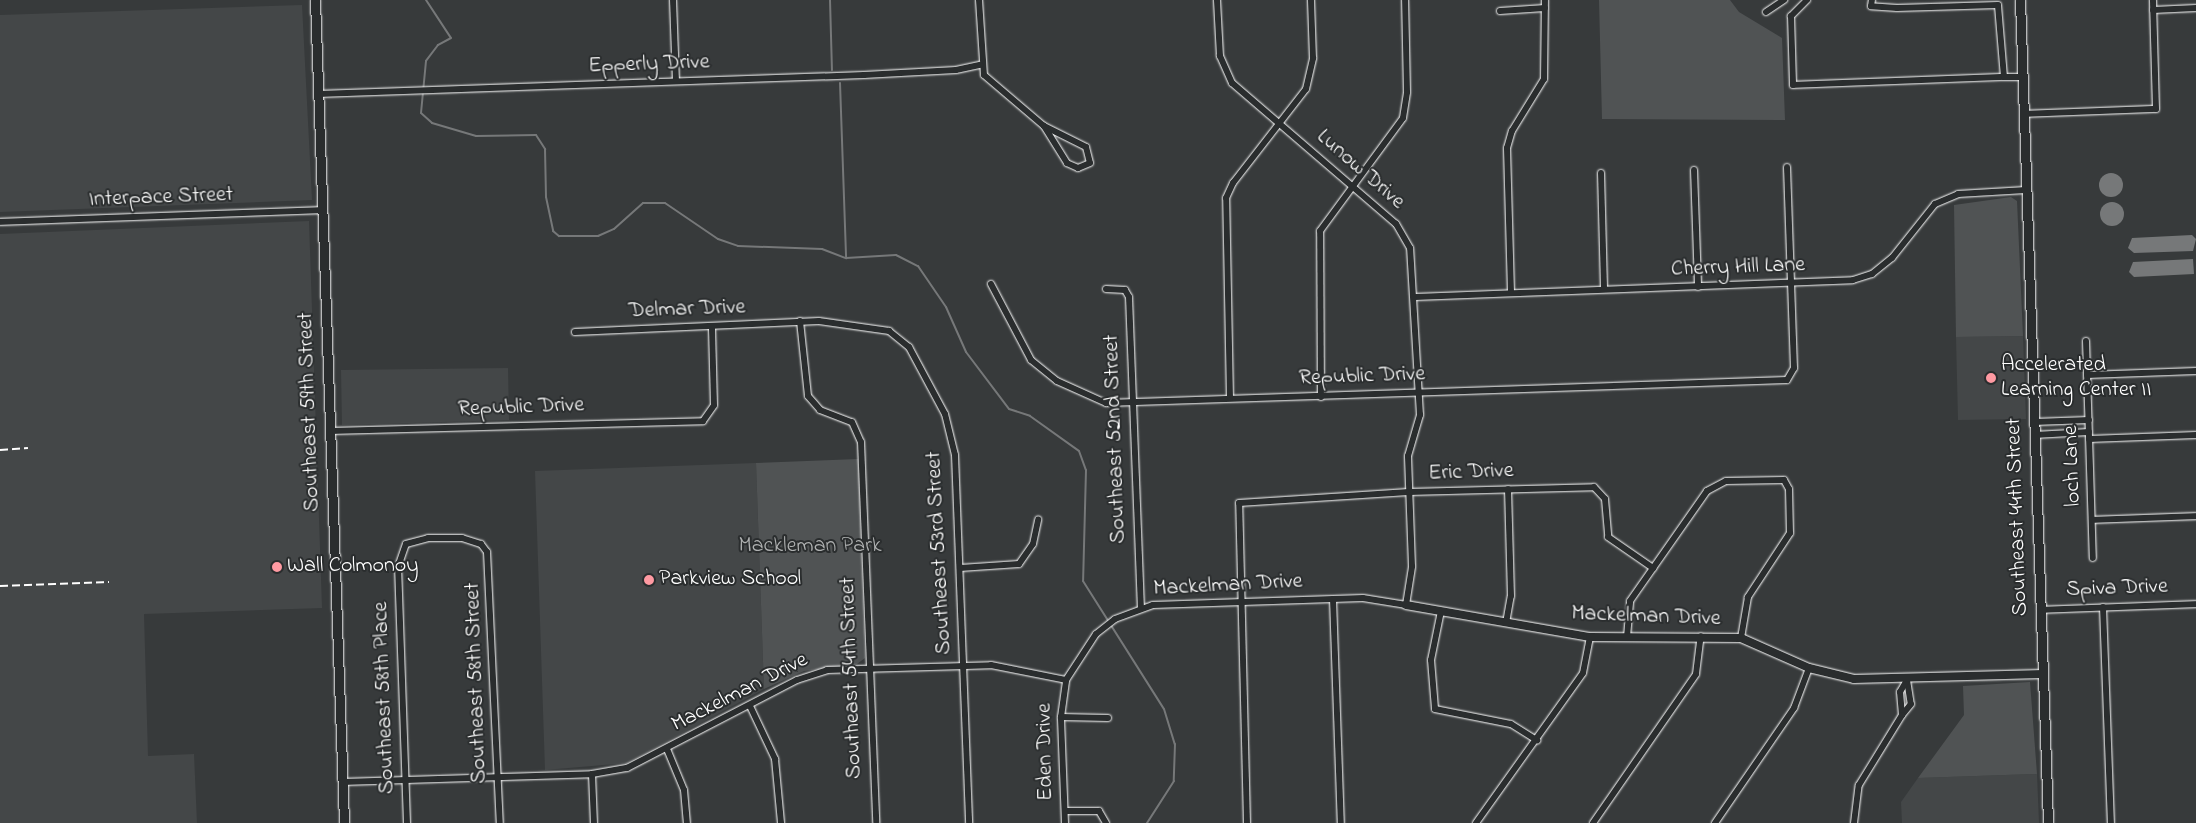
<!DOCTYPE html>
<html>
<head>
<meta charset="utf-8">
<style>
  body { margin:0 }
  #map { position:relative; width:2196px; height:823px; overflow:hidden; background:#373a3b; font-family:"Indie Flower",sans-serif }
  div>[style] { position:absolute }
  .built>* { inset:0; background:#444748 }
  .green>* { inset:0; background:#505354 }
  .water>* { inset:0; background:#767879 }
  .round { border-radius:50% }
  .stream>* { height:2px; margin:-1px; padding:0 1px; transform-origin:1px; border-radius:1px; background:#767879 }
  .roads { filter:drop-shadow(0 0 1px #fff) drop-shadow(0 0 1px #fff) }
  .minor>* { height:6px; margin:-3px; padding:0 3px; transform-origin:3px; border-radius:3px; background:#2a2d2e }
  .tertiary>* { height:8px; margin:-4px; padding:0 4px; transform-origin:4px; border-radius:4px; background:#2a2d2e }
  .secondary>* { height:9px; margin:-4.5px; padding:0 4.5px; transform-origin:4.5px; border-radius:4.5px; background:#2a2d2e }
  .rail>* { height:2px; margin-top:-1px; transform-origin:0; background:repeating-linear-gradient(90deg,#fff 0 8px,transparent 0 12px) }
  .dots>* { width:14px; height:14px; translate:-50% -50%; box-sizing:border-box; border:2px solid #2a2d2e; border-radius:50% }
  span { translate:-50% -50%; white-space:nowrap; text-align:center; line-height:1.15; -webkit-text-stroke:4px #2a2d2e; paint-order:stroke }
  .street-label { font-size:22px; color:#fff }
  .poi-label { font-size:22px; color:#fff }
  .left { translate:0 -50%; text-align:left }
  .park-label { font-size:22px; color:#b0b2b2 }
</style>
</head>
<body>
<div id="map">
  <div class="built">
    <i style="clip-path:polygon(302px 5px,312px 200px,0 212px,0 15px)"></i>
    <i style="clip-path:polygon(309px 221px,322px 608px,144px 614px,148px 756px,194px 754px,197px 823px,0 823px,0 234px)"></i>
    <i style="clip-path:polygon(2023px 336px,2026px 419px,1958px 420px,1956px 337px)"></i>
    <i style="clip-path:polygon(508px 368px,509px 420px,342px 425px,341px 370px)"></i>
    <i style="clip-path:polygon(756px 463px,764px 689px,627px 763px,545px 770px,535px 471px)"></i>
    <i style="clip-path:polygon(2037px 774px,2039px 823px,1902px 823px,1901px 802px,1918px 778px)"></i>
  </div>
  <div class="green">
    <i style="clip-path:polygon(1599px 0,1730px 0,1739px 12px,1782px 38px,1785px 120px,1602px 119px)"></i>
    <i style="clip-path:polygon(2011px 197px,2017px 201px,2023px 336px,1956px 337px,1954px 205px)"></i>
    <i style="clip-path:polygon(858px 459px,865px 658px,857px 664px,804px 671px,764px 689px,756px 463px)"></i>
    <i style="clip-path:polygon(2030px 682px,2037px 774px,1918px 778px,1964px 715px,1963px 686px)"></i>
  </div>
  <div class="water">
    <i class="round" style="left:2099px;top:173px;width:24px;height:24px"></i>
    <i class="round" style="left:2100px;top:202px;width:24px;height:24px"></i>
    <i style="clip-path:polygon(2192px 235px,2196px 239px,2193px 251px,2134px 253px,2128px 248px,2132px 238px)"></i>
    <i style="clip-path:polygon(2193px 259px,2194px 274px,2134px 277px,2129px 272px,2133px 262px)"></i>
  </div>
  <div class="stream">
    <i style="left:426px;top:0;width:45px;rotate:56.7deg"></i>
    <i style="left:451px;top:38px;width:15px;rotate:152deg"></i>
    <i style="left:438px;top:45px;width:20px;rotate:127deg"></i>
    <i style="left:426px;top:61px;width:52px;rotate:95.5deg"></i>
    <i style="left:421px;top:113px;width:15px;rotate:42deg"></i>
    <i style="left:432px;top:123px;width:46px;rotate:16.5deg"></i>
    <i style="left:476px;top:136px;width:60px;rotate:-1deg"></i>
    <i style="left:536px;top:135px;width:17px;rotate:57deg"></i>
    <i style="left:545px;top:149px;width:48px;rotate:88.8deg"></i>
    <i style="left:546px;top:197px;width:35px;rotate:78deg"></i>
    <i style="left:553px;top:231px;width:8px;rotate:40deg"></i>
    <i style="left:559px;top:236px;width:39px"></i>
    <i style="left:598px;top:236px;width:17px;rotate:-24deg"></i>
    <i style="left:614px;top:229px;width:39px;rotate:-42deg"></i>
    <i style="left:643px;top:203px;width:22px"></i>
    <i style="left:665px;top:203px;width:64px;rotate:34.2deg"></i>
    <i style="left:718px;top:239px;width:21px;rotate:19deg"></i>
    <i style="left:738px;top:246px;width:84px;rotate:2deg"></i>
    <i style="left:822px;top:249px;width:26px;rotate:21deg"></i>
    <i style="left:846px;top:258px;width:50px;rotate:-3.4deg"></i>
    <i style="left:896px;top:255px;width:25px;rotate:27deg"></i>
    <i style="left:918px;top:266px;width:50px;rotate:55.7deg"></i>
    <i style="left:946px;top:307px;width:49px;rotate:66deg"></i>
    <i style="left:966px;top:352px;width:71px;rotate:53deg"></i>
    <i style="left:1009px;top:409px;width:22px;rotate:18deg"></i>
    <i style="left:1030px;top:416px;width:60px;rotate:35.5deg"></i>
    <i style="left:1079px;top:451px;width:20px;rotate:70deg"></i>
    <i style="left:1086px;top:470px;width:111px;rotate:91.5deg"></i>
    <i style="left:1083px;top:581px;width:151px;rotate:57.7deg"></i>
    <i style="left:1164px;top:709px;width:37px;rotate:73deg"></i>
    <i style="left:1175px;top:744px;width:37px;rotate:92deg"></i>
    <i style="left:1174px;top:781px;width:50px;rotate:122.7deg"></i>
    <i style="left:830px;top:0;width:70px;rotate:88.4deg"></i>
    <i style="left:840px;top:83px;width:175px;rotate:88deg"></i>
  </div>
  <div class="roads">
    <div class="minor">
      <i style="left:673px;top:0;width:81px;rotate:87.9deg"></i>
      <i style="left:979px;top:0;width:75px;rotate:86.2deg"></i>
      <i style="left:984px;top:75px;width:79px;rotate:40.4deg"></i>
      <i style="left:1044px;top:126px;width:47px;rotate:26.6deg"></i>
      <i style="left:1086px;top:147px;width:16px;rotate:76deg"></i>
      <i style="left:1090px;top:163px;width:13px;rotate:157deg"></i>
      <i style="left:1078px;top:168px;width:12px;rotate:-156deg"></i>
      <i style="left:1067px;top:163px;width:44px;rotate:-121.9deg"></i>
      <i style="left:1807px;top:0;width:23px;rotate:135deg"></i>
      <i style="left:1791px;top:16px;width:69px;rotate:88.3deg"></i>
      <i style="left:1793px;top:85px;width:211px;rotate:-2.2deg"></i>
      <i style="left:2004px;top:77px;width:72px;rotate:-94.8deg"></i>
      <i style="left:1998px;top:5px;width:101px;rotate:178.3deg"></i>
      <i style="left:1897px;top:8px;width:26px;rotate:-176deg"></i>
      <i style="left:1871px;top:6px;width:6px;rotate:-81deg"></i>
      <i style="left:2153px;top:10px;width:43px;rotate:-2.7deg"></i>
      <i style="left:1500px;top:11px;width:45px;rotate:-3.8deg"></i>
      <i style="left:1766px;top:12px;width:22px;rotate:-34deg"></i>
      <i style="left:2004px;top:77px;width:18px"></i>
      <i style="left:318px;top:94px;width:546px;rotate:-1.99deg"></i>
      <i style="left:864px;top:75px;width:92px;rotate:-3.1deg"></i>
      <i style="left:956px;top:70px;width:25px;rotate:-12deg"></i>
      <i style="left:2024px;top:114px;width:132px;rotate:-2.2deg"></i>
      <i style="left:2156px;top:109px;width:109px;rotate:-91.6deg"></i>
      <i style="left:1694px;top:170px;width:117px;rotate:88deg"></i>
      <i style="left:1601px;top:173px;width:116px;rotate:88.5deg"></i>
      <i style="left:0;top:222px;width:322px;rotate:-2.1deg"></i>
      <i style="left:991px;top:284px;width:86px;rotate:62.2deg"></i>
      <i style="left:1031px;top:360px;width:33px;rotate:39deg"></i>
      <i style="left:1057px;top:381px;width:54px;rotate:24.2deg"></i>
      <i style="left:1106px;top:403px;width:681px;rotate:-1.93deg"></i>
      <i style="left:1787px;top:380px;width:14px;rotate:-60deg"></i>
      <i style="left:1794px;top:368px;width:201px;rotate:-92deg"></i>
      <i style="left:1106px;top:289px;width:19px;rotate:3deg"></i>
      <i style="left:1125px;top:290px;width:8px;rotate:60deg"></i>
      <i style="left:1129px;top:297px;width:311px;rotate:87.8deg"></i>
      <i style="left:1511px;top:292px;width:144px;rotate:-91.6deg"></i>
      <i style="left:1507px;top:148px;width:18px;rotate:-74deg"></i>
      <i style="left:1512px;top:131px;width:61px;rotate:-58.4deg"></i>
      <i style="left:1544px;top:79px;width:79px;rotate:-89.3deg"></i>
      <i style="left:1415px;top:297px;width:438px;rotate:-2.2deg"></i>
      <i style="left:1853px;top:280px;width:20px;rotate:-18deg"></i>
      <i style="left:1872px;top:274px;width:26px;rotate:-39deg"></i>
      <i style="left:1892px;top:258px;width:69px;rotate:-51.5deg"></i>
      <i style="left:1935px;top:204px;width:25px;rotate:-23deg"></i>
      <i style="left:1958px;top:194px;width:68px;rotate:-3.4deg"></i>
      <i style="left:800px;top:321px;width:75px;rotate:83.9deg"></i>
      <i style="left:808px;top:396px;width:18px;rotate:49deg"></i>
      <i style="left:820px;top:410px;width:34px;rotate:21deg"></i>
      <i style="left:852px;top:422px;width:22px;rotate:66deg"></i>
      <i style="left:861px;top:442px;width:381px;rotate:87.7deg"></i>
      <i style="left:575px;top:332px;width:244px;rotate:-2.6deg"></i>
      <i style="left:819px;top:321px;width:71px;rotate:8.1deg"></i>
      <i style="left:889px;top:331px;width:26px;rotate:39deg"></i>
      <i style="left:909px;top:347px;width:76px;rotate:61.8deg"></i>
      <i style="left:945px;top:414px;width:42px;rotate:76.3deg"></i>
      <i style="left:955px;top:455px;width:368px;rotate:87.8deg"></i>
      <i style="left:2086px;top:341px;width:217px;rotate:88.2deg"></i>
      <i style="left:2087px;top:375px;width:109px;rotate:-2.1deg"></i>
      <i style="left:1321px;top:397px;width:166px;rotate:-90.3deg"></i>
      <i style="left:1320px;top:231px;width:140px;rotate:-53.7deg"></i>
      <i style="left:1403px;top:118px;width:26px;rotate:-81deg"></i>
      <i style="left:1407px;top:92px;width:92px;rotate:-91.2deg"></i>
      <i style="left:1230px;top:398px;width:200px;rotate:-91.1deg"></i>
      <i style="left:1226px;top:198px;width:17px;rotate:-65deg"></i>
      <i style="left:1233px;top:183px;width:119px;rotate:-52.2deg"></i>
      <i style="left:1306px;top:89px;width:32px;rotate:-77deg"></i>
      <i style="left:1313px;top:58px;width:58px;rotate:-92deg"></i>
      <i style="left:2034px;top:422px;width:55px;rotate:-2.1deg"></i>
      <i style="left:330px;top:431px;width:373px;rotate:-1.5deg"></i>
      <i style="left:703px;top:421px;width:19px;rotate:-55deg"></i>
      <i style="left:714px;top:405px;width:77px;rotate:-91.5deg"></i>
      <i style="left:2034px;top:435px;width:55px;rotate:-3.1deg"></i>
      <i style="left:2089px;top:439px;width:107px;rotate:-2.1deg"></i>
      <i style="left:2092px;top:520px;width:104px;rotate:-2.2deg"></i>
      <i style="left:960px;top:568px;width:59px;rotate:-3.9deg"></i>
      <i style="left:1019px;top:564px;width:24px;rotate:-55deg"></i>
      <i style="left:1033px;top:544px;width:25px;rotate:-78deg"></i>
      <i style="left:1333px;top:599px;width:224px;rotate:88deg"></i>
      <i style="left:2103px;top:607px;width:216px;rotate:87.9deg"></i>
      <i style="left:2040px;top:610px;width:156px;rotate:-2.2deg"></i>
      <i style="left:1441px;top:611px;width:50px;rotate:101.5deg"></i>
      <i style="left:1431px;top:660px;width:49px;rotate:85.3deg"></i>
      <i style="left:1435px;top:709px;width:77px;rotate:11.2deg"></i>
      <i style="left:1511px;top:724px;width:31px;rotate:32deg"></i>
      <i style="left:1506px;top:623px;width:27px;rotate:-80deg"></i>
      <i style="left:1511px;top:596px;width:107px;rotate:-91.6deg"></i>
      <i style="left:1627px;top:637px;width:36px;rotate:-85deg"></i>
      <i style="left:1630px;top:601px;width:134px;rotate:-55deg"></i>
      <i style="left:1707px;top:491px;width:21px;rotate:-28deg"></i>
      <i style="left:1726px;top:481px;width:58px;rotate:-1deg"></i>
      <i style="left:1784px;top:480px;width:10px;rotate:61deg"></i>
      <i style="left:1789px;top:489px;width:44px;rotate:88.7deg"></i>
      <i style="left:1790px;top:533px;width:77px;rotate:123.3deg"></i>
      <i style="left:1748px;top:597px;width:42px;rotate:99.7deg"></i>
      <i style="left:1907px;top:680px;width:24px;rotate:81deg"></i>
      <i style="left:1911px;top:704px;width:14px;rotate:129deg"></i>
      <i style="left:1902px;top:715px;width:23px;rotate:-95deg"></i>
      <i style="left:1900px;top:692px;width:14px;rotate:-60deg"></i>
      <i style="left:750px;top:706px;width:59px;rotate:64.7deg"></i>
      <i style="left:775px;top:759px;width:64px;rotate:84.6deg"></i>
      <i style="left:1061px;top:717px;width:47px;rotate:1.2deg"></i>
      <i style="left:667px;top:749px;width:44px;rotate:67.5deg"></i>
      <i style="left:684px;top:790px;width:33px;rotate:85deg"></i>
      <i style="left:592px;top:774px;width:49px;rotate:87.7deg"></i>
      <i style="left:342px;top:782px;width:250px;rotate:-1.8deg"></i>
      <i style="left:592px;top:774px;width:36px;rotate:-10deg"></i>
      <i style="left:627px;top:768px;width:191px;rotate:-27.4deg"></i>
      <i style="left:797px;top:680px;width:32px;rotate:-18deg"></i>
      <i style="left:827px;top:670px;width:164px;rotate:-1.7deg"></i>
      <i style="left:991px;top:665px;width:76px;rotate:11.3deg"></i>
      <i style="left:1066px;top:680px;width:55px;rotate:-56.9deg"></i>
      <i style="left:1096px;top:634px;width:24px;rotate:-38deg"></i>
      <i style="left:1115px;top:619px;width:40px;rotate:-20.2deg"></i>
      <i style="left:1153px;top:605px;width:210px;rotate:-1.9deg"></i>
      <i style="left:1363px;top:598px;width:44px;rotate:9.2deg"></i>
      <i style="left:1406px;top:605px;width:39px;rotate:-81deg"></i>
      <i style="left:1412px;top:566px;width:110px;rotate:-92.1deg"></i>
      <i style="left:1408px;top:456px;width:43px;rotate:-73.7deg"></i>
      <i style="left:1420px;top:415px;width:167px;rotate:-93.4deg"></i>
      <i style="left:1410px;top:248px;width:28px;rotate:-120deg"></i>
      <i style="left:1396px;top:224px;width:216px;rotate:-139.3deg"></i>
      <i style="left:1232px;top:83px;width:30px;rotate:-114deg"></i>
      <i style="left:1220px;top:56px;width:56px;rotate:-93.1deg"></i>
      <i style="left:1065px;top:811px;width:34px"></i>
      <i style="left:1099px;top:811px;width:14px;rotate:60deg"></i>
      <i style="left:407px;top:823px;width:256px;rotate:-92deg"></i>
      <i style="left:398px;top:567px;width:24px;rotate:-71deg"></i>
      <i style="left:406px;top:544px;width:23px;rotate:-15deg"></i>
      <i style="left:428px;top:538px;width:34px"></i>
      <i style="left:462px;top:538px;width:20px;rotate:18deg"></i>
      <i style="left:481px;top:544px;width:10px;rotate:53deg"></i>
      <i style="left:487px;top:552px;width:271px;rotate:87.3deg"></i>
      <i style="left:1065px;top:823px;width:106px;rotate:-92.2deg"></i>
      <i style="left:1061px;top:717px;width:37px;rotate:-82deg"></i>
      <i style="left:1247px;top:823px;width:320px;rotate:-91.4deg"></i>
      <i style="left:1239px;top:503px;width:170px;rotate:-3.7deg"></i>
      <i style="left:1409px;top:492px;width:185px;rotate:-1.5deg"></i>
      <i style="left:1594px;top:487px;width:16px;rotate:47deg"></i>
      <i style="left:1605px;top:499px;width:38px;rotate:85deg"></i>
      <i style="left:1608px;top:537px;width:55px;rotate:34.6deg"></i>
      <i style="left:1476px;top:823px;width:184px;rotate:-54.5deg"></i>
      <i style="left:1583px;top:673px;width:37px;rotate:-79deg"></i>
      <i style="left:1593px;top:823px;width:181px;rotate:-55.3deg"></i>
      <i style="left:1696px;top:674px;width:38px;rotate:-83deg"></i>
      <i style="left:1715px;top:823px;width:140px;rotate:-55.5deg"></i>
      <i style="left:1794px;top:708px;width:43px;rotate:-69.4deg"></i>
      <i style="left:1854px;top:823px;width:38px;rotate:-83deg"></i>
      <i style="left:1859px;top:785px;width:82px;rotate:-58.4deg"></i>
    </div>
    <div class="tertiary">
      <i style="left:1406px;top:605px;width:187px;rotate:9.9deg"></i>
      <i style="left:1590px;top:637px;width:151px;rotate:0.4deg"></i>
      <i style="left:1741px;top:638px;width:74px;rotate:23.8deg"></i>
      <i style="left:1809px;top:668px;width:46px;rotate:13.7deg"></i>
      <i style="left:1854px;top:679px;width:189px;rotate:-1.5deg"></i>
    </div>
    <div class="secondary">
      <i style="left:315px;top:0;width:824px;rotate:87.98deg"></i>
      <i style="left:2020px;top:0;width:823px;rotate:88.05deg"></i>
    </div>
  </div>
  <div class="rail">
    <i style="left:0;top:450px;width:28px;rotate:-4deg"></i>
    <i style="left:0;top:586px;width:109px;rotate:-2.1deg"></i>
  </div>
  <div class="dots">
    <i style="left:1991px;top:378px;background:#ff9aa2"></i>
    <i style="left:277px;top:567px;background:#ff9aa2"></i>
    <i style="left:649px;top:580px;background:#ff9aa2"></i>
  </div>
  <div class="street-label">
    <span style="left:649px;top:65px;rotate:-2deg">Epperly Drive</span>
    <span style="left:1360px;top:170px;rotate:41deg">Lunow Drive</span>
    <span style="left:161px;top:198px;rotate:-2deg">Interpace Street</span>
    <span style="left:1738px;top:268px;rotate:-2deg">Cherry Hill Lane</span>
    <span style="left:687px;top:310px;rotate:-2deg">Delmar Drive</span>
    <span style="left:1362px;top:377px;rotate:-2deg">Republic Drive</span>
    <span style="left:521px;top:408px;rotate:-2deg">Republic Drive</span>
    <span style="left:310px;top:412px;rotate:-92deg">Southeast 59th Street</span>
    <span style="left:1116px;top:439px;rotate:-92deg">Southeast 52nd Street</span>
    <span style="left:2073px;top:466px;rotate:-92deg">loch Lane</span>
    <span style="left:1471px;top:473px;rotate:-2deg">Eric Drive</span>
    <span style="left:2018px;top:517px;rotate:-92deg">Southeast 44th Street</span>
    <span style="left:940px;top:553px;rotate:-93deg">Southeast 53rd Street</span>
    <span style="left:1228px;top:586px;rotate:-3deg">Mackelman Drive</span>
    <span style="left:2117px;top:589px;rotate:-2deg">Spiva Drive</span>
    <span style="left:1646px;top:617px;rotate:2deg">Mackelman Drive</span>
    <span style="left:852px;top:678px;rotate:-92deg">Southeast 54th Street</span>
    <span style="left:477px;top:683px;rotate:-92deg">Southeast 58th Street</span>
    <span style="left:740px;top:693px;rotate:-27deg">Mackelman Drive</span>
    <span style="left:385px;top:698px;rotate:-92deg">Southeast 58th Place</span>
    <span style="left:1046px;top:752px;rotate:-91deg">Eden Drive</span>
  </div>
  <div class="poi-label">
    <span class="left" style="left:2001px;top:378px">Accelerated<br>Learning Center II</span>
    <span class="left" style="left:287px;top:567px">Wall Colmonoy</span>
    <span class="left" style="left:659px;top:580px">Parkview School</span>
  </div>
  <div class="park-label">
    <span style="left:810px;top:547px">Mackleman Park</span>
  </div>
</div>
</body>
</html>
